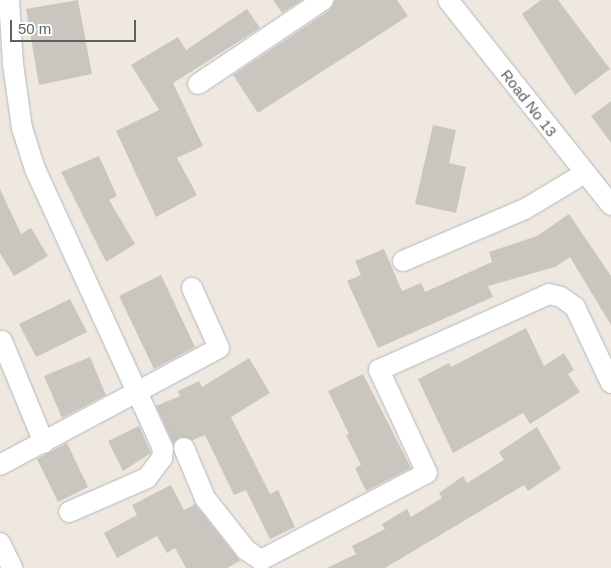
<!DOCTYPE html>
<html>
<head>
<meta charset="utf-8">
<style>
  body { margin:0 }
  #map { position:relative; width:611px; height:568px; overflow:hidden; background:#eee8e1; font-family:Helvetica,sans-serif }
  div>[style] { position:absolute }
  .building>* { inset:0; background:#cbc5c0 }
  .roads { filter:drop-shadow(0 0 1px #b2b7ba) drop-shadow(0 0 1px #b2b7ba) }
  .minor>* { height:20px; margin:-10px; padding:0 10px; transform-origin:10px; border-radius:10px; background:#fff }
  span { translate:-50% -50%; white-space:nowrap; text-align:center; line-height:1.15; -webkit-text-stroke:4px #fff; paint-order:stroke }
  .street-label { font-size:15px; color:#5a6163 }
  .scale { position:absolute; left:10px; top:20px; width:126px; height:22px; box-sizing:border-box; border:2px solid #5a6163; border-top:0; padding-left:6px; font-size:15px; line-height:18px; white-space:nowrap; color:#5a6163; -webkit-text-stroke:4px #fff; paint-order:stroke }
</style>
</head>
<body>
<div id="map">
  <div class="building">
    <i style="clip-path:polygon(78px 0,92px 74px,39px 85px,26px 9px)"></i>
    <i style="clip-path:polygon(273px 0,302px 0,282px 13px)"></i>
    <i style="clip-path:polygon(335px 0,397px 0,408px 16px,258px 113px,233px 75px,330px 10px)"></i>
    <i style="clip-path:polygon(541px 0,558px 0,610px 69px,575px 95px,522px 14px)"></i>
    <i style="clip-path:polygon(247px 9px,260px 28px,173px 83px,203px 146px,177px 158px,197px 195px,156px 217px,116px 131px,159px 110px,131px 65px,178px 37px,186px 50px)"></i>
    <i style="clip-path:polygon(611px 101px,611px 143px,591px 116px)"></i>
    <i style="clip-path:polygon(433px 125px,456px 130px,449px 163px,466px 167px,456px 213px,415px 204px)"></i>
    <i style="clip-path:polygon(99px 156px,117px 196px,109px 200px,135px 244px,106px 262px,61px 172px)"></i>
    <i style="clip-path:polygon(0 189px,21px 234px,31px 228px,48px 256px,14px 276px,0 253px)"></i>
    <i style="clip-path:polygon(569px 214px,611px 276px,611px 325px,570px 257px,555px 267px,488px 286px,493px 297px,378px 348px,347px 281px,361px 275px,355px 261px,384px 249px,402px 291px,421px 283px,425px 292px,492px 262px,489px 252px,537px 236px)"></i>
    <i style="clip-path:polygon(161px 275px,195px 347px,154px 369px,119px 296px)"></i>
    <i style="clip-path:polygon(70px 299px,87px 332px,36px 357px,19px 324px)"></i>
    <i style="clip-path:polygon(526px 328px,544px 366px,564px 353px,574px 370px,568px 374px,580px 392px,530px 424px,523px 413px,453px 453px,418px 379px,449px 363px,451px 367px)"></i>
    <i style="clip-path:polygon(90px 357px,106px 395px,62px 418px,44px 376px)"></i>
    <i style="clip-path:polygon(249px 358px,270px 393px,231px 417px,270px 494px,278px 490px,295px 527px,270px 539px,246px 490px,234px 495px,205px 435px,193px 440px,180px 437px,173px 443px,156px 406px,180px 396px,178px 391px,199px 381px,202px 387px)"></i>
    <i style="clip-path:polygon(363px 374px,411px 468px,366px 491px,355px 468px,361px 465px,346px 435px,349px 434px,328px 391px)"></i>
    <i style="clip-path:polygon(139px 426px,151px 453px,123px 471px,108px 441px)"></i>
    <i style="clip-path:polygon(537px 427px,561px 469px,528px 491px,524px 485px,385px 568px,327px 568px,356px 554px,352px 546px,385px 529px,382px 524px,407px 509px,411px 517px,442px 498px,439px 493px,463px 476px,467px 483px,504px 460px,499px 452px)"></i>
    <i style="clip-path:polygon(67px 443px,88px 487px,58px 502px,37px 459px)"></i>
    <i style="clip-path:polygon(171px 485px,184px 510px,195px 504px,240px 561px,227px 568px,186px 568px,175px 548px,167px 553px,157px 536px,117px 558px,104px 533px,137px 515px,132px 505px)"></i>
  </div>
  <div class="roads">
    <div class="minor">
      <i style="left:9px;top:0;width:64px;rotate:86.4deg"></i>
      <i style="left:13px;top:64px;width:65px;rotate:82deg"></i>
      <i style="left:22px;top:128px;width:43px;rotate:72.4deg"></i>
      <i style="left:35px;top:169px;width:308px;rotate:65.4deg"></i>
      <i style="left:163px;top:449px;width:9px;rotate:96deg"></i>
      <i style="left:162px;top:458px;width:25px;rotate:127deg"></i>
      <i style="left:147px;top:478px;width:85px;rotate:156.4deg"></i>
      <i style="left:448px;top:0;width:262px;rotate:51.5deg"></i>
      <i style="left:198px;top:84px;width:151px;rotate:-33.9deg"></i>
      <i style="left:403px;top:261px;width:133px;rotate:-23.1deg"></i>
      <i style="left:525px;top:209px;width:70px;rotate:-31deg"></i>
      <i style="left:2px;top:341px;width:110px;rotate:67.6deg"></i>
      <i style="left:184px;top:448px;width:54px;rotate:67.2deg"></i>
      <i style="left:205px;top:498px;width:66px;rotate:51.7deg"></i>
      <i style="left:246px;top:550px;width:18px;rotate:34deg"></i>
      <i style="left:261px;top:560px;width:187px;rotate:-27.7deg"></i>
      <i style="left:427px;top:473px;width:114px;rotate:-115deg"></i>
      <i style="left:379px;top:370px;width:186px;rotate:-24.1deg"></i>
      <i style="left:549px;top:294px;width:12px;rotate:14deg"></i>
      <i style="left:561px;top:297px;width:17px;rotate:36deg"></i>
      <i style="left:575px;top:307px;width:84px;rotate:64.7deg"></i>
      <i style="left:0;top:465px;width:248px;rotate:-28.1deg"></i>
      <i style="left:219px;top:348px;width:66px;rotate:-114.2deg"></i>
      <i style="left:0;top:543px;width:28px;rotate:64deg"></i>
    </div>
  </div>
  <div class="street-label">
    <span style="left:529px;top:103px;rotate:52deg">Road No 13</span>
  </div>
  <div class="scale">50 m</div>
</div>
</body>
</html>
